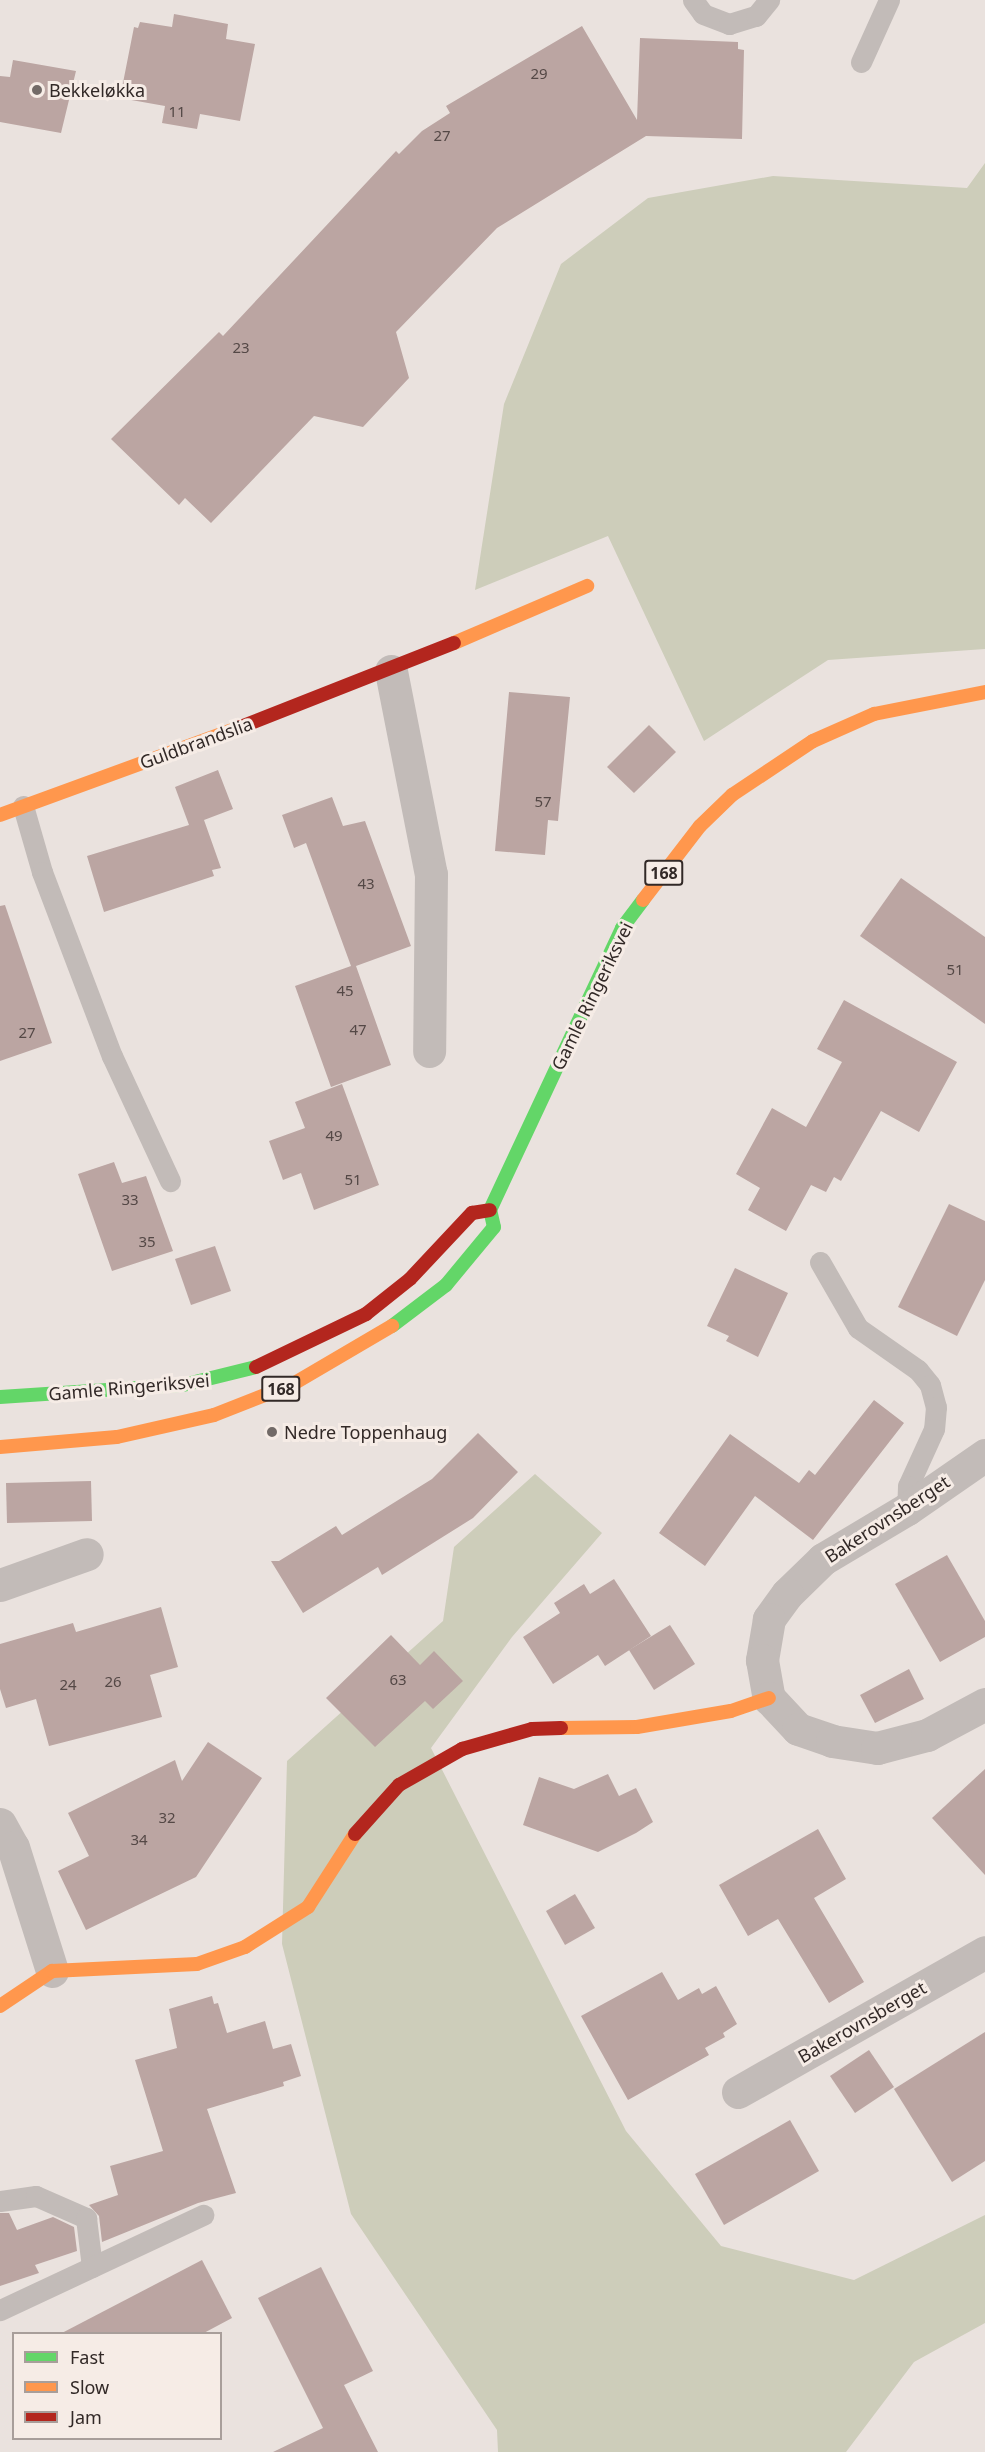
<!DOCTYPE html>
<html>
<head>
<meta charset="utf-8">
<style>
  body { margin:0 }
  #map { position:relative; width:985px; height:2452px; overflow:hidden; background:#eae2de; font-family:"Noto Sans",sans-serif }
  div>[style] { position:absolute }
  .green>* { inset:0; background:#cdcdba }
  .building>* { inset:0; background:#bba5a2 }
  .lane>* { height:21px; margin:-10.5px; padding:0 10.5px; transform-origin:10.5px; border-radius:10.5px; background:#c2bbb8 }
  .street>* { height:33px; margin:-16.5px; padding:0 16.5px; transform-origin:16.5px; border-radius:16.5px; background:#c2bbb8 }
  .fast>* { height:14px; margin:-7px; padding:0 7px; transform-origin:7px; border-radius:7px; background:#63d668 }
  .slow>* { height:14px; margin:-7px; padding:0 7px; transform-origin:7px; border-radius:7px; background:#ff974d }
  .jam>* { height:14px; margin:-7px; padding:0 7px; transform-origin:7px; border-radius:7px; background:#b3261e }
  .dots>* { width:16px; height:16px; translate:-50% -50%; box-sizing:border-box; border:3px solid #f6ece6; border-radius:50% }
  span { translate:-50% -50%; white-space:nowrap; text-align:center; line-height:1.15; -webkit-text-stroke:6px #f6ece6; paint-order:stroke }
  .number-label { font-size:15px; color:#544846 }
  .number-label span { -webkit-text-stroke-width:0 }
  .shield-label span { padding:2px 4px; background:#f6ece6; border:2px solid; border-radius:4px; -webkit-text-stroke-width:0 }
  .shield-label { font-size:16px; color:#322927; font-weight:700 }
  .poi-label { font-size:18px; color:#322927 }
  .left { translate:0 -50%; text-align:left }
  .street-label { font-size:18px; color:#322927 }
  .legend { position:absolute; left:12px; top:2332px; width:210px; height:108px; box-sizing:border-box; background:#f6ece6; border:2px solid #a89e9a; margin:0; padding:8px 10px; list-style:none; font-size:18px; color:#322927 }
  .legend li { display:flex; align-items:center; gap:12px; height:30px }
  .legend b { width:30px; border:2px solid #a89e9a }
</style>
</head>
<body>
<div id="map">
  <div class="green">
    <i style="clip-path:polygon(985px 163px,985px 649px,828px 660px,704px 741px,608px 536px,475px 590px,504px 404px,561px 264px,648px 198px,773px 176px,967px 188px)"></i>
    <i style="clip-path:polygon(535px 1474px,602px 1533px,512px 1637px,431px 1748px,626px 2131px,721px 2246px,854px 2280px,985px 2215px,985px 2323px,914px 2362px,846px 2452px,498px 2452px,497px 2430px,351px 2214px,282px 1944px,287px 1761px,443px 1621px,454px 1547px)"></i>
  </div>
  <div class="building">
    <i style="clip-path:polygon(174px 14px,228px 24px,226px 39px,255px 44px,240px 121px,200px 114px,197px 129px,162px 123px,165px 106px,120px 98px,134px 27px,138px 28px,140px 22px,172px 27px)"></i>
    <i style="clip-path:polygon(582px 26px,637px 120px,640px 38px,738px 42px,738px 49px,744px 50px,742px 139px,646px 136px,497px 228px,396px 332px,409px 378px,363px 427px,314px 416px,211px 523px,185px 498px,179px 505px,111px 439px,219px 332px,223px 336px,396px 151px,399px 154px,422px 131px,450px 113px,446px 106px)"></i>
    <i style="clip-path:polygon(13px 60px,76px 71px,61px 133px,0 122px,0 76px,10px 77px)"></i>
    <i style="clip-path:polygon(509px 692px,570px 697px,558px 821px,548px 820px,545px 855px,495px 851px)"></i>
    <i style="clip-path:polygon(649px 725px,676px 752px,634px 793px,607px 767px)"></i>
    <i style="clip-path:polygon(218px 770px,233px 809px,204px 820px,221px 868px,212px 870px,214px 876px,104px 912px,87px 856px,189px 825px,175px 787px)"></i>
    <i style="clip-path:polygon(332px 797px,343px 826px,365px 821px,411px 946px,356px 966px,391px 1065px,331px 1087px,295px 986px,351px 966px,306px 843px,294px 848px,282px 815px)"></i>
    <i style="clip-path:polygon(901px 878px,985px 937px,985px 1024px,860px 936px)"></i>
    <i style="clip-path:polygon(5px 905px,52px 1043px,0 1061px,0 906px)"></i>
    <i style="clip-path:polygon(844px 1000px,957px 1062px,919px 1132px,881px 1111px,841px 1181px,834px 1177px,826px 1192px,811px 1185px,786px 1231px,748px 1210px,760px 1188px,736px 1174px,772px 1108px,806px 1127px,842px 1062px,817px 1049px)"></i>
    <i style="clip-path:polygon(342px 1084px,379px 1185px,314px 1210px,301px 1173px,283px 1180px,269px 1141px,305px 1128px,295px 1102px)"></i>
    <i style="clip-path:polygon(114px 1162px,122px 1183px,146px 1176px,173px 1251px,112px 1271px,78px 1174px)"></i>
    <i style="clip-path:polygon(949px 1204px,985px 1221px,985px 1280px,957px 1336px,898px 1307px)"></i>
    <i style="clip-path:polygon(215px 1246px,231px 1291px,191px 1305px,175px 1259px)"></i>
    <i style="clip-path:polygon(735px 1268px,788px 1293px,758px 1357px,726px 1341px,729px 1336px,707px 1326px)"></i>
    <i style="clip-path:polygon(874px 1400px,904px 1423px,813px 1540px,755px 1496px,705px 1566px,659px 1533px,730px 1434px,799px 1483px,809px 1470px,815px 1475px)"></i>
    <i style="clip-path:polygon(478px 1433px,518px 1472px,473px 1518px,382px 1575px,378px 1567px,303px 1613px,271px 1561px,279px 1561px,336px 1526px,342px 1535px,432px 1479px)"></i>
    <i style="clip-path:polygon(91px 1481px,92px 1521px,7px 1523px,6px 1483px)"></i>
    <i style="clip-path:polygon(947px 1555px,985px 1621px,985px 1637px,940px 1662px,895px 1584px)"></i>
    <i style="clip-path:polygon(614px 1579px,651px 1636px,605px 1666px,598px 1655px,553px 1684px,523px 1637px,560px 1613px,554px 1603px,584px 1584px,590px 1594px)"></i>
    <i style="clip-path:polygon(161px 1607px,178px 1667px,150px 1675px,162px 1717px,49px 1746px,36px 1699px,6px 1708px,0 1689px,0 1644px,73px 1623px,76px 1632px)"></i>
    <i style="clip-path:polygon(670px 1625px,695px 1664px,654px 1690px,629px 1650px)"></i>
    <i style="clip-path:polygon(391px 1635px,420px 1665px,434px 1651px,463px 1681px,433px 1709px,425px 1701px,375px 1747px,326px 1698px)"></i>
    <i style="clip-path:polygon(909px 1669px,924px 1699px,875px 1723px,860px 1695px)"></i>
    <i style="clip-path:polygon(208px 1742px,262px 1778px,196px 1877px,86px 1930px,58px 1871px,89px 1856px,68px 1813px,175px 1760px,182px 1781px)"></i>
    <i style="clip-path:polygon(985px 1769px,985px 1875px,932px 1818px)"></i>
    <i style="clip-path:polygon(608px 1774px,619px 1796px,636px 1788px,653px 1822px,636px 1833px,598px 1852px,523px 1825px,539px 1777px,574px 1789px)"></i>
    <i style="clip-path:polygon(818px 1829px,846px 1879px,814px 1898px,864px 1982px,829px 2003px,778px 1919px,748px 1936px,719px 1885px)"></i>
    <i style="clip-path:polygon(575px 1894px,595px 1928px,565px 1945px,546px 1911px)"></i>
    <i style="clip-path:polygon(662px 1972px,678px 2000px,699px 1988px,702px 1994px,716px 1986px,737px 2024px,723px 2033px,725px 2037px,705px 2048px,709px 2055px,628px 2100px,581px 2016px)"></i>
    <i style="clip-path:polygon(212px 1996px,214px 2004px,218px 2003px,227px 2033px,265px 2021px,273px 2049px,291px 2044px,301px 2076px,283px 2082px,284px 2086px,207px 2109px,236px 2193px,198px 2203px,102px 2242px,99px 2216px,89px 2205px,118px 2195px,110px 2166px,163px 2151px,135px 2060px,177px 2048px,169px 2009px)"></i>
    <i style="clip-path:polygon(985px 2032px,985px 2161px,952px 2182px,894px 2089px)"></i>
    <i style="clip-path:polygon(869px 2050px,894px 2087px,855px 2113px,830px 2076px)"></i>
    <i style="clip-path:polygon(790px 2120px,819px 2171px,724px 2225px,695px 2174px)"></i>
    <i style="clip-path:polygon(0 2213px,9px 2213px,17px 2230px,53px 2217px,74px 2227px,77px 2251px,35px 2265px,39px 2273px,0 2286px)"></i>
    <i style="clip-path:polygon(202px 2260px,232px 2318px,202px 2334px,60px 2334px)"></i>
    <i style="clip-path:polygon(321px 2267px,373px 2371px,344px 2385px,378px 2452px,273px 2452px,323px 2428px,258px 2298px)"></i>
  </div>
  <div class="lane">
    <i style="left:693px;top:0;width:17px;rotate:54deg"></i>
    <i style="left:703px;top:14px;width:28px;rotate:21deg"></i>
    <i style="left:729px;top:24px;width:28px;rotate:-17deg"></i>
    <i style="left:756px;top:16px;width:21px;rotate:-51deg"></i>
    <i style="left:861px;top:62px;width:68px;rotate:-65.7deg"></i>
    <i style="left:23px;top:806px;width:69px;rotate:73.9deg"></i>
    <i style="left:42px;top:872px;width:197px;rotate:69.2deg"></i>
    <i style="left:112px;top:1056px;width:138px;rotate:65.1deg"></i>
    <i style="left:820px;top:1262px;width:76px;rotate:60.1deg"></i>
    <i style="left:858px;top:1328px;width:73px;rotate:35deg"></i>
    <i style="left:918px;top:1370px;width:19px;rotate:51deg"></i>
    <i style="left:930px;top:1385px;width:23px;rotate:75deg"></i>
    <i style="left:936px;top:1407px;width:22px;rotate:95deg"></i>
    <i style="left:934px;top:1429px;width:63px;rotate:114.5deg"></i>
    <i style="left:908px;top:1486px;width:23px;rotate:92deg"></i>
    <i style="left:0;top:2201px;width:36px;rotate:-8deg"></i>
    <i style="left:36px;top:2196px;width:55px;rotate:23.7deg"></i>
    <i style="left:86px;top:2218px;width:49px;rotate:83deg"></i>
    <i style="left:92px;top:2267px;width:102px;rotate:154.9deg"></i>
    <i style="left:92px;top:2267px;width:123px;rotate:-25.1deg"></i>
  </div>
  <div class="street">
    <i style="left:391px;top:671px;width:207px;rotate:78.9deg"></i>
    <i style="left:431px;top:874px;width:177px;rotate:90.6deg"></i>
    <i style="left:985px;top:1455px;width:95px;rotate:145.3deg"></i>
    <i style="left:907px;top:1509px;width:98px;rotate:149.2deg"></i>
    <i style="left:823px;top:1559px;width:50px;rotate:135.8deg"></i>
    <i style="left:787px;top:1594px;width:31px;rotate:126deg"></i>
    <i style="left:769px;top:1619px;width:42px;rotate:99.7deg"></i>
    <i style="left:762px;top:1660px;width:39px;rotate:80deg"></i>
    <i style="left:769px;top:1698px;width:42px;rotate:46.9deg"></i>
    <i style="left:798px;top:1729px;width:36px;rotate:19deg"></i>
    <i style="left:832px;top:1741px;width:46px;rotate:8.8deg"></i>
    <i style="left:877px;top:1748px;width:52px;rotate:-14.6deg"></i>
    <i style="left:927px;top:1735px;width:66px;rotate:-28.1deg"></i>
    <i style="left:0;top:1585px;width:92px;rotate:-19.6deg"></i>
    <i style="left:0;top:1824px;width:26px;rotate:61deg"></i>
    <i style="left:13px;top:1847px;width:130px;rotate:72.5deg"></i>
    <i style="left:738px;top:2092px;width:284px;rotate:-29.5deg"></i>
  </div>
  <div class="fast">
    <i style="left:392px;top:1326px;width:68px;rotate:-37.2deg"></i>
    <i style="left:446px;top:1285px;width:75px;rotate:-50.4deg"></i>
    <i style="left:494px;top:1227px;width:17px;rotate:-103deg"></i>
    <i style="left:490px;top:1210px;width:311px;rotate:-64.9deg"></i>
    <i style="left:622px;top:928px;width:35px;rotate:-53deg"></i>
    <i style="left:0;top:1397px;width:183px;rotate:-3.8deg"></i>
    <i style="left:183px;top:1385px;width:75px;rotate:-13.9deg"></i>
  </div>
  <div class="slow">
    <i style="left:454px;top:643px;width:145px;rotate:-23.2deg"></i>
    <i style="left:0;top:815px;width:253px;rotate:-20.1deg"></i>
    <i style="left:643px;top:900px;width:93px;rotate:-52.4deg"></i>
    <i style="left:700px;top:826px;width:45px;rotate:-44.1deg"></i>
    <i style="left:732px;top:795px;width:97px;rotate:-33.7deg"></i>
    <i style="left:813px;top:741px;width:67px;rotate:-23.9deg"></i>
    <i style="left:874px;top:714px;width:113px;rotate:-11.2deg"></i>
    <i style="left:0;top:1447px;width:117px;rotate:-4.9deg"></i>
    <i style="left:117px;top:1437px;width:99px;rotate:-12.8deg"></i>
    <i style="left:214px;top:1415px;width:85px;rotate:-21.4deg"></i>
    <i style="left:293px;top:1384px;width:115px;rotate:-30.4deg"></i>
    <i style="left:561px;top:1728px;width:76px;rotate:-0.8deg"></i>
    <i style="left:637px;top:1727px;width:95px;rotate:-9.7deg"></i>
    <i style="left:731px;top:1711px;width:40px;rotate:-18.9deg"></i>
    <i style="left:0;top:2006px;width:63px;rotate:-33.9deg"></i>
    <i style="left:52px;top:1971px;width:145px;rotate:-2.8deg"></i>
    <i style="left:197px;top:1964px;width:51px;rotate:-19.5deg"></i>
    <i style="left:245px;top:1947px;width:75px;rotate:-32.4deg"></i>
    <i style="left:308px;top:1907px;width:87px;rotate:-57.2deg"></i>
  </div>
  <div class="jam">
    <i style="left:238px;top:728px;width:232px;rotate:-21.5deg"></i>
    <i style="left:256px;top:1367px;width:122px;rotate:-25.7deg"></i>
    <i style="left:366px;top:1314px;width:56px;rotate:-38.5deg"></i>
    <i style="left:410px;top:1279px;width:91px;rotate:-46.8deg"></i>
    <i style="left:472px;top:1213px;width:18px;rotate:-9deg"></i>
    <i style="left:355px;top:1834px;width:66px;rotate:-48.1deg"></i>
    <i style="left:399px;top:1785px;width:73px;rotate:-29.7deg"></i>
    <i style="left:462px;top:1749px;width:73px;rotate:-15.9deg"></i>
    <i style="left:532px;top:1729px;width:29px;rotate:-2deg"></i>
  </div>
  <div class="dots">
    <i style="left:37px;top:90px;background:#726a67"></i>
    <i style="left:272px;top:1432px;background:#726a67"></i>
  </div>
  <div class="number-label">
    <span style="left:539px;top:74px">29</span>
    <span style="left:177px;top:112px">11</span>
    <span style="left:442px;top:136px">27</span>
    <span style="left:241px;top:348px">23</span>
    <span style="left:543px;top:802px">57</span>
    <span style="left:366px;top:884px">43</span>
    <span style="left:955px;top:970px">51</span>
    <span style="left:345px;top:991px">45</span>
    <span style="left:358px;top:1030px">47</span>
    <span style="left:27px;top:1033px">27</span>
    <span style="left:334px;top:1136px">49</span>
    <span style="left:353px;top:1180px">51</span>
    <span style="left:130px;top:1200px">33</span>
    <span style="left:147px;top:1242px">35</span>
    <span style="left:398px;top:1680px">63</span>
    <span style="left:113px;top:1682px">26</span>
    <span style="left:68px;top:1685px">24</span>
    <span style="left:167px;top:1818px">32</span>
    <span style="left:139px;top:1840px">34</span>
  </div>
  <div class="shield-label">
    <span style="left:664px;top:873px">168</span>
    <span style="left:281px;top:1389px">168</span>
  </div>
  <div class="poi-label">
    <span class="left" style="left:49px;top:90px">Bekkeløkka</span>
    <span class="left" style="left:284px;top:1432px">Nedre Toppenhaug</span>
  </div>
  <div class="street-label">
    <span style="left:196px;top:743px;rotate:-20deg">Guldbrandslia</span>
    <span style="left:592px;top:996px;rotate:-64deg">Gamle Ringeriksvei</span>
    <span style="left:129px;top:1387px;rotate:-5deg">Gamle Ringeriksvei</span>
    <span style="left:887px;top:1519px;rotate:-33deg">Bakerovnsberget</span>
    <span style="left:862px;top:2022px;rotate:-30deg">Bakerovnsberget</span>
  </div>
  <ul class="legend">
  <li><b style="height:8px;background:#63d668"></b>Fast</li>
  <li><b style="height:8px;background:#ff974d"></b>Slow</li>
  <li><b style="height:8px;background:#b3261e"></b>Jam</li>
  </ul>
</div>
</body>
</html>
